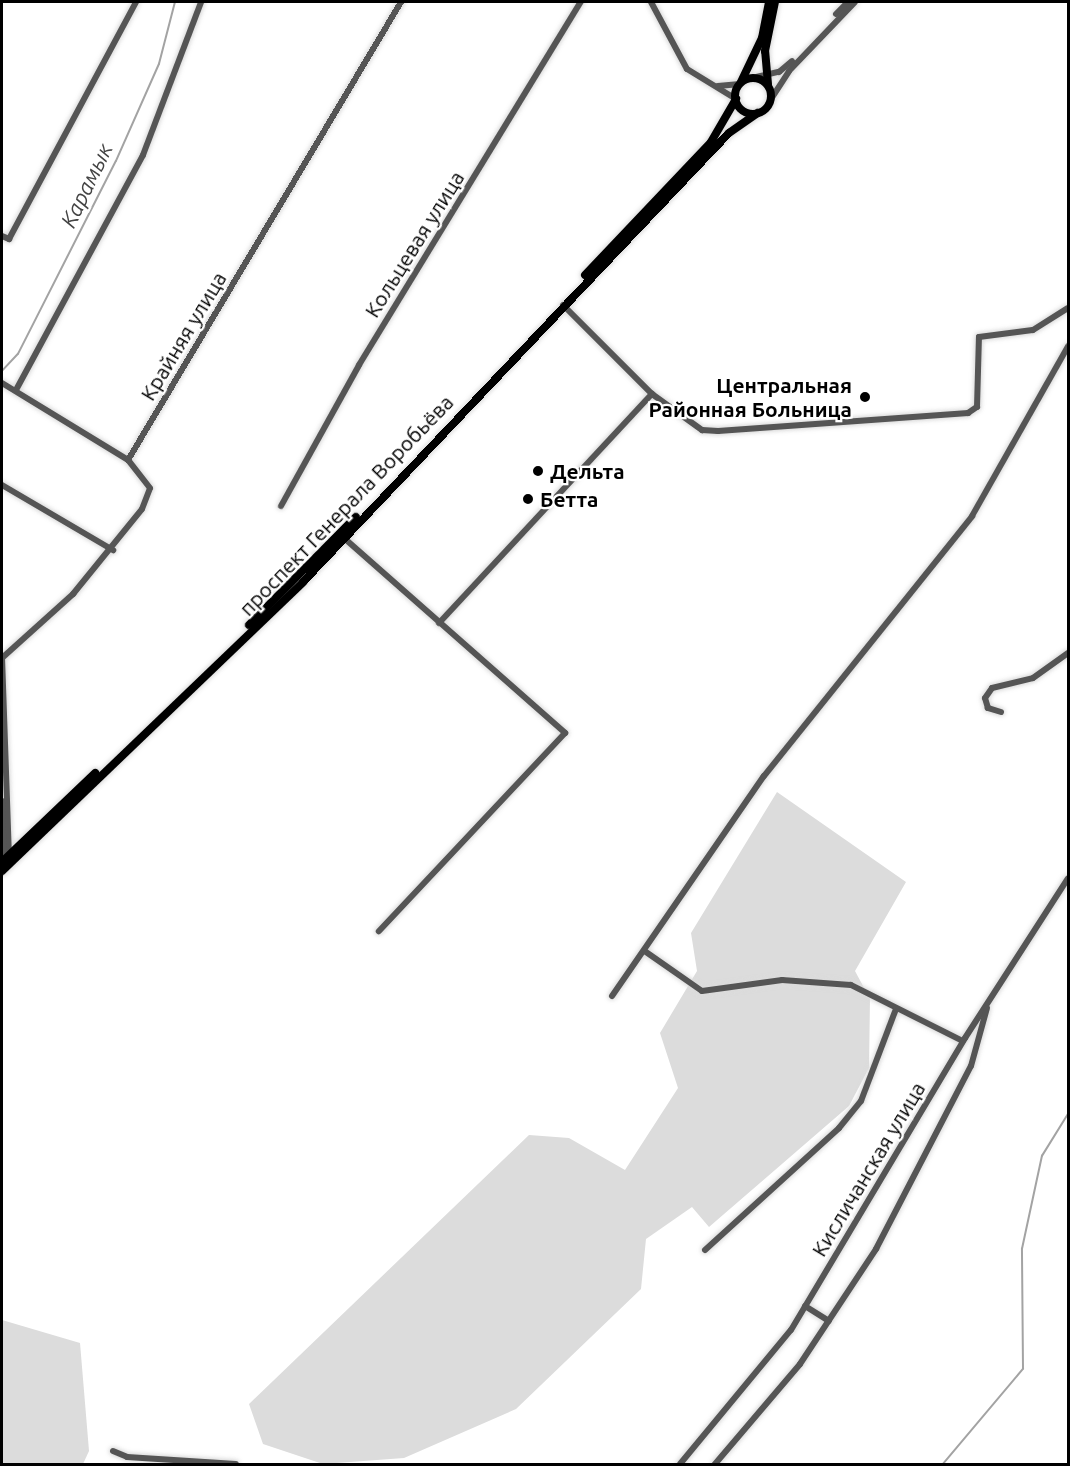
<!DOCTYPE html>
<html>
<head>
<meta charset="utf-8">
<style>
  body { margin:0 }
  #map { position:relative; width:1070px; height:1466px; overflow:hidden; background:#fff; font-family:Ubuntu,sans-serif }
  div>[style] { position:absolute }
  .green>* { inset:0; background:#dcdcdc }
  .stream>* { height:1.5px; margin:-0.75px; padding:0 0.75px; transform-origin:0.75px; border-radius:0.75px; background:#a3a3a3 }
  .roads { filter:drop-shadow(0 0 2px #dbdbdb) drop-shadow(0 0 2px #dbdbdb) }
  .minor>* { height:6px; margin:-3px; padding:0 3px; transform-origin:3px; border-radius:3px; background:#555 }
  .major>* { height:8px; margin:-4px; padding:0 4px; transform-origin:4px; border-radius:4px; background:#000 }
  .major>.ring { margin:-4px; padding:0; box-sizing:content-box; background:none; border:8px solid #000; border-radius:50% }
  .dots>* { width:16px; height:16px; translate:-50% -50%; box-sizing:border-box; border:3px solid #fff; border-radius:50% }
  span { translate:-50% -50%; white-space:nowrap; text-align:center; line-height:1.15; -webkit-text-stroke:4.5px #fff; paint-order:stroke }
  .street-label { font-size:21px; color:#000 }
  .poi-label { font-size:21px; color:#000; font-weight:700 }
  .right { translate:-100% -50%; text-align:right }
  .left { translate:0 -50%; text-align:left }
  .water-label { font-size:22px; color:#444; font-style:italic }
  .frame { position:absolute; inset:0; border:3px solid #000; pointer-events:none }
</style>
</head>
<body>
<div id="map">
  <div class="green">
    <i style="clip-path:polygon(777px 792px,906px 882px,855px 971px,870px 999px,869px 1068px,849px 1106px,709px 1227px,692px 1207px,646px 1239px,641px 1289px,516px 1409px,404px 1458px,323px 1464px,263px 1444px,249px 1404px,529px 1135px,569px 1138px,625px 1170px,678px 1088px,660px 1033px,697px 971px,691px 933px)"></i>
    <i style="clip-path:polygon(2px 1320px,80px 1343px,89px 1451px,83px 1464px,2px 1464px)"></i>
  </div>
  <div class="stream">
    <i style="left:2px;top:371px;width:23px;rotate:-47deg"></i>
    <i style="left:18px;top:354px;width:216px;rotate:-63.1deg"></i>
    <i style="left:116px;top:161px;width:106px;rotate:-66.1deg"></i>
    <i style="left:159px;top:64px;width:64px;rotate:-75.5deg"></i>
    <i style="left:943px;top:1464px;width:124px;rotate:-49.9deg"></i>
    <i style="left:1023px;top:1369px;width:120px;rotate:-90.5deg"></i>
    <i style="left:1022px;top:1249px;width:95px;rotate:-77.9deg"></i>
    <i style="left:1042px;top:1156px;width:49px;rotate:-58.2deg"></i>
  </div>
  <div class="roads">
    <div class="minor">
      <i style="left:651px;top:2px;width:76px;rotate:61.8deg"></i>
      <i style="left:687px;top:69px;width:57px;rotate:31.5deg"></i>
      <i style="left:836px;top:14px;width:17px;rotate:-45deg"></i>
      <i style="left:752px;top:78px;width:28px;rotate:-13deg"></i>
      <i style="left:779px;top:72px;width:17px;rotate:-40deg"></i>
      <i style="left:718px;top:86px;width:22px;rotate:-5deg"></i>
      <i style="left:771px;top:99px;width:33px;rotate:-57deg"></i>
      <i style="left:789px;top:71px;width:95px;rotate:-46.3deg"></i>
      <i style="left:2px;top:236px;width:8px;rotate:23deg"></i>
      <i style="left:9px;top:239px;width:269px;rotate:-61.8deg"></i>
      <i style="left:563px;top:305px;width:126px;rotate:45deg"></i>
      <i style="left:652px;top:394px;width:62px;rotate:35.8deg"></i>
      <i style="left:702px;top:430px;width:16px;rotate:4deg"></i>
      <i style="left:718px;top:431px;width:251px;rotate:-4.1deg"></i>
      <i style="left:968px;top:413px;width:11px;rotate:-34deg"></i>
      <i style="left:977px;top:407px;width:70px;rotate:-88.4deg"></i>
      <i style="left:979px;top:337px;width:54px;rotate:-7.4deg"></i>
      <i style="left:1033px;top:330px;width:41px;rotate:-32.2deg"></i>
      <i style="left:2px;top:383px;width:148px;rotate:31.4deg"></i>
      <i style="left:16px;top:390px;width:267px;rotate:-61.6deg"></i>
      <i style="left:143px;top:155px;width:164px;rotate:-69.2deg"></i>
      <i style="left:2px;top:485px;width:129px;rotate:30.4deg"></i>
      <i style="left:281px;top:506px;width:161px;rotate:-61deg"></i>
      <i style="left:359px;top:365px;width:426px;rotate:-58.6deg"></i>
      <i style="left:344px;top:538px;width:295px;rotate:41.4deg"></i>
      <i style="left:565px;top:733px;width:272px;rotate:133.2deg"></i>
      <i style="left:439px;top:623px;width:313px;rotate:-47.1deg"></i>
      <i style="left:2px;top:657px;width:200px;rotate:88deg"></i>
      <i style="left:2px;top:658px;width:96px;rotate:-42deg"></i>
      <i style="left:73px;top:594px;width:109px;rotate:-50.9deg"></i>
      <i style="left:142px;top:509px;width:22px;rotate:-69deg"></i>
      <i style="left:150px;top:488px;width:36px;rotate:-128deg"></i>
      <i style="left:128px;top:460px;width:533px;rotate:-59.2deg"></i>
      <i style="left:1001px;top:712px;width:14px;rotate:-163deg"></i>
      <i style="left:988px;top:708px;width:10px;rotate:-107deg"></i>
      <i style="left:985px;top:698px;width:12px;rotate:-55deg"></i>
      <i style="left:992px;top:688px;width:42px;rotate:-13.7deg"></i>
      <i style="left:1033px;top:678px;width:43px;rotate:-35.5deg"></i>
      <i style="left:2px;top:801px;width:62px;rotate:88.2deg"></i>
      <i style="left:646px;top:952px;width:68px;rotate:34.9deg"></i>
      <i style="left:702px;top:991px;width:81px;rotate:-7.8deg"></i>
      <i style="left:782px;top:980px;width:69px;rotate:4.1deg"></i>
      <i style="left:851px;top:985px;width:125px;rotate:26.6deg"></i>
      <i style="left:612px;top:996px;width:267px;rotate:-55.4deg"></i>
      <i style="left:764px;top:776px;width:333px;rotate:-51.3deg"></i>
      <i style="left:972px;top:516px;width:195px;rotate:-60.5deg"></i>
      <i style="left:705px;top:1250px;width:181px;rotate:-42.3deg"></i>
      <i style="left:839px;top:1128px;width:35px;rotate:-51deg"></i>
      <i style="left:861px;top:1101px;width:98px;rotate:-69.2deg"></i>
      <i style="left:805px;top:1306px;width:28px;rotate:32deg"></i>
      <i style="left:113px;top:1451px;width:15px;rotate:23deg"></i>
      <i style="left:127px;top:1457px;width:109px;rotate:3.7deg"></i>
      <i style="left:680px;top:1464px;width:174px;rotate:-50.4deg"></i>
      <i style="left:791px;top:1330px;width:340px;rotate:-59.2deg"></i>
      <i style="left:965px;top:1038px;width:190px;rotate:-57.2deg"></i>
      <i style="left:715px;top:1464px;width:131px;rotate:-49.6deg"></i>
      <i style="left:800px;top:1364px;width:138px;rotate:-56.5deg"></i>
      <i style="left:876px;top:1249px;width:206px;rotate:-62.6deg"></i>
      <i style="left:971px;top:1066px;width:60px;rotate:-74.6deg"></i>
    </div>
    <div class="major">
      <i class="ring" style="left:735px;top:78px;width:28px;height:28px"></i>
      <i style="left:741px;top:82px;width:49px;rotate:-64.5deg"></i>
      <i style="left:762px;top:38px;width:37px;rotate:-79deg"></i>
      <i style="left:768px;top:84px;width:33px;rotate:-95deg"></i>
      <i style="left:765px;top:51px;width:50px;rotate:-78.5deg"></i>
      <i style="left:585px;top:275px;width:183px;rotate:-46.5deg"></i>
      <i style="left:711px;top:142px;width:50px;rotate:-59.8deg"></i>
      <i style="left:249px;top:625px;width:152px;rotate:-45.3deg"></i>
      <i style="left:2px;top:862px;width:129px;rotate:-43.7deg"></i>
      <i style="left:2px;top:871px;width:417px;rotate:-43.8deg"></i>
      <i style="left:303px;top:582px;width:619px;rotate:-46.51deg"></i>
      <i style="left:729px;top:133px;width:35px;rotate:-35deg"></i>
    </div>
  </div>
  <div class="dots">
    <i style="left:865px;top:397px;background:#000"></i>
    <i style="left:538px;top:471px;background:#000"></i>
    <i style="left:528px;top:499px;background:#000"></i>
  </div>
  <div class="street-label">
    <span style="left:414px;top:244px;rotate:-58deg">Кольцевая улица</span>
    <span style="left:183px;top:336px;rotate:-59deg">Крайняя улица</span>
    <span style="left:346px;top:505px;rotate:-46deg">проспект Генерала Воробьёва</span>
    <span style="left:868px;top:1169px;rotate:-59deg">Кисличанская улица</span>
  </div>
  <div class="poi-label">
    <span class="right" style="left:852px;top:397px">Центральная<br>Районная Больница</span>
    <span class="left" style="left:550px;top:471px">Дельта</span>
    <span class="left" style="left:540px;top:499px">Бетта</span>
  </div>
  <div class="water-label">
    <span style="left:86px;top:185px;rotate:-64deg">Карамык</span>
  </div>
  <div class="frame"></div>
</div>
</body>
</html>
